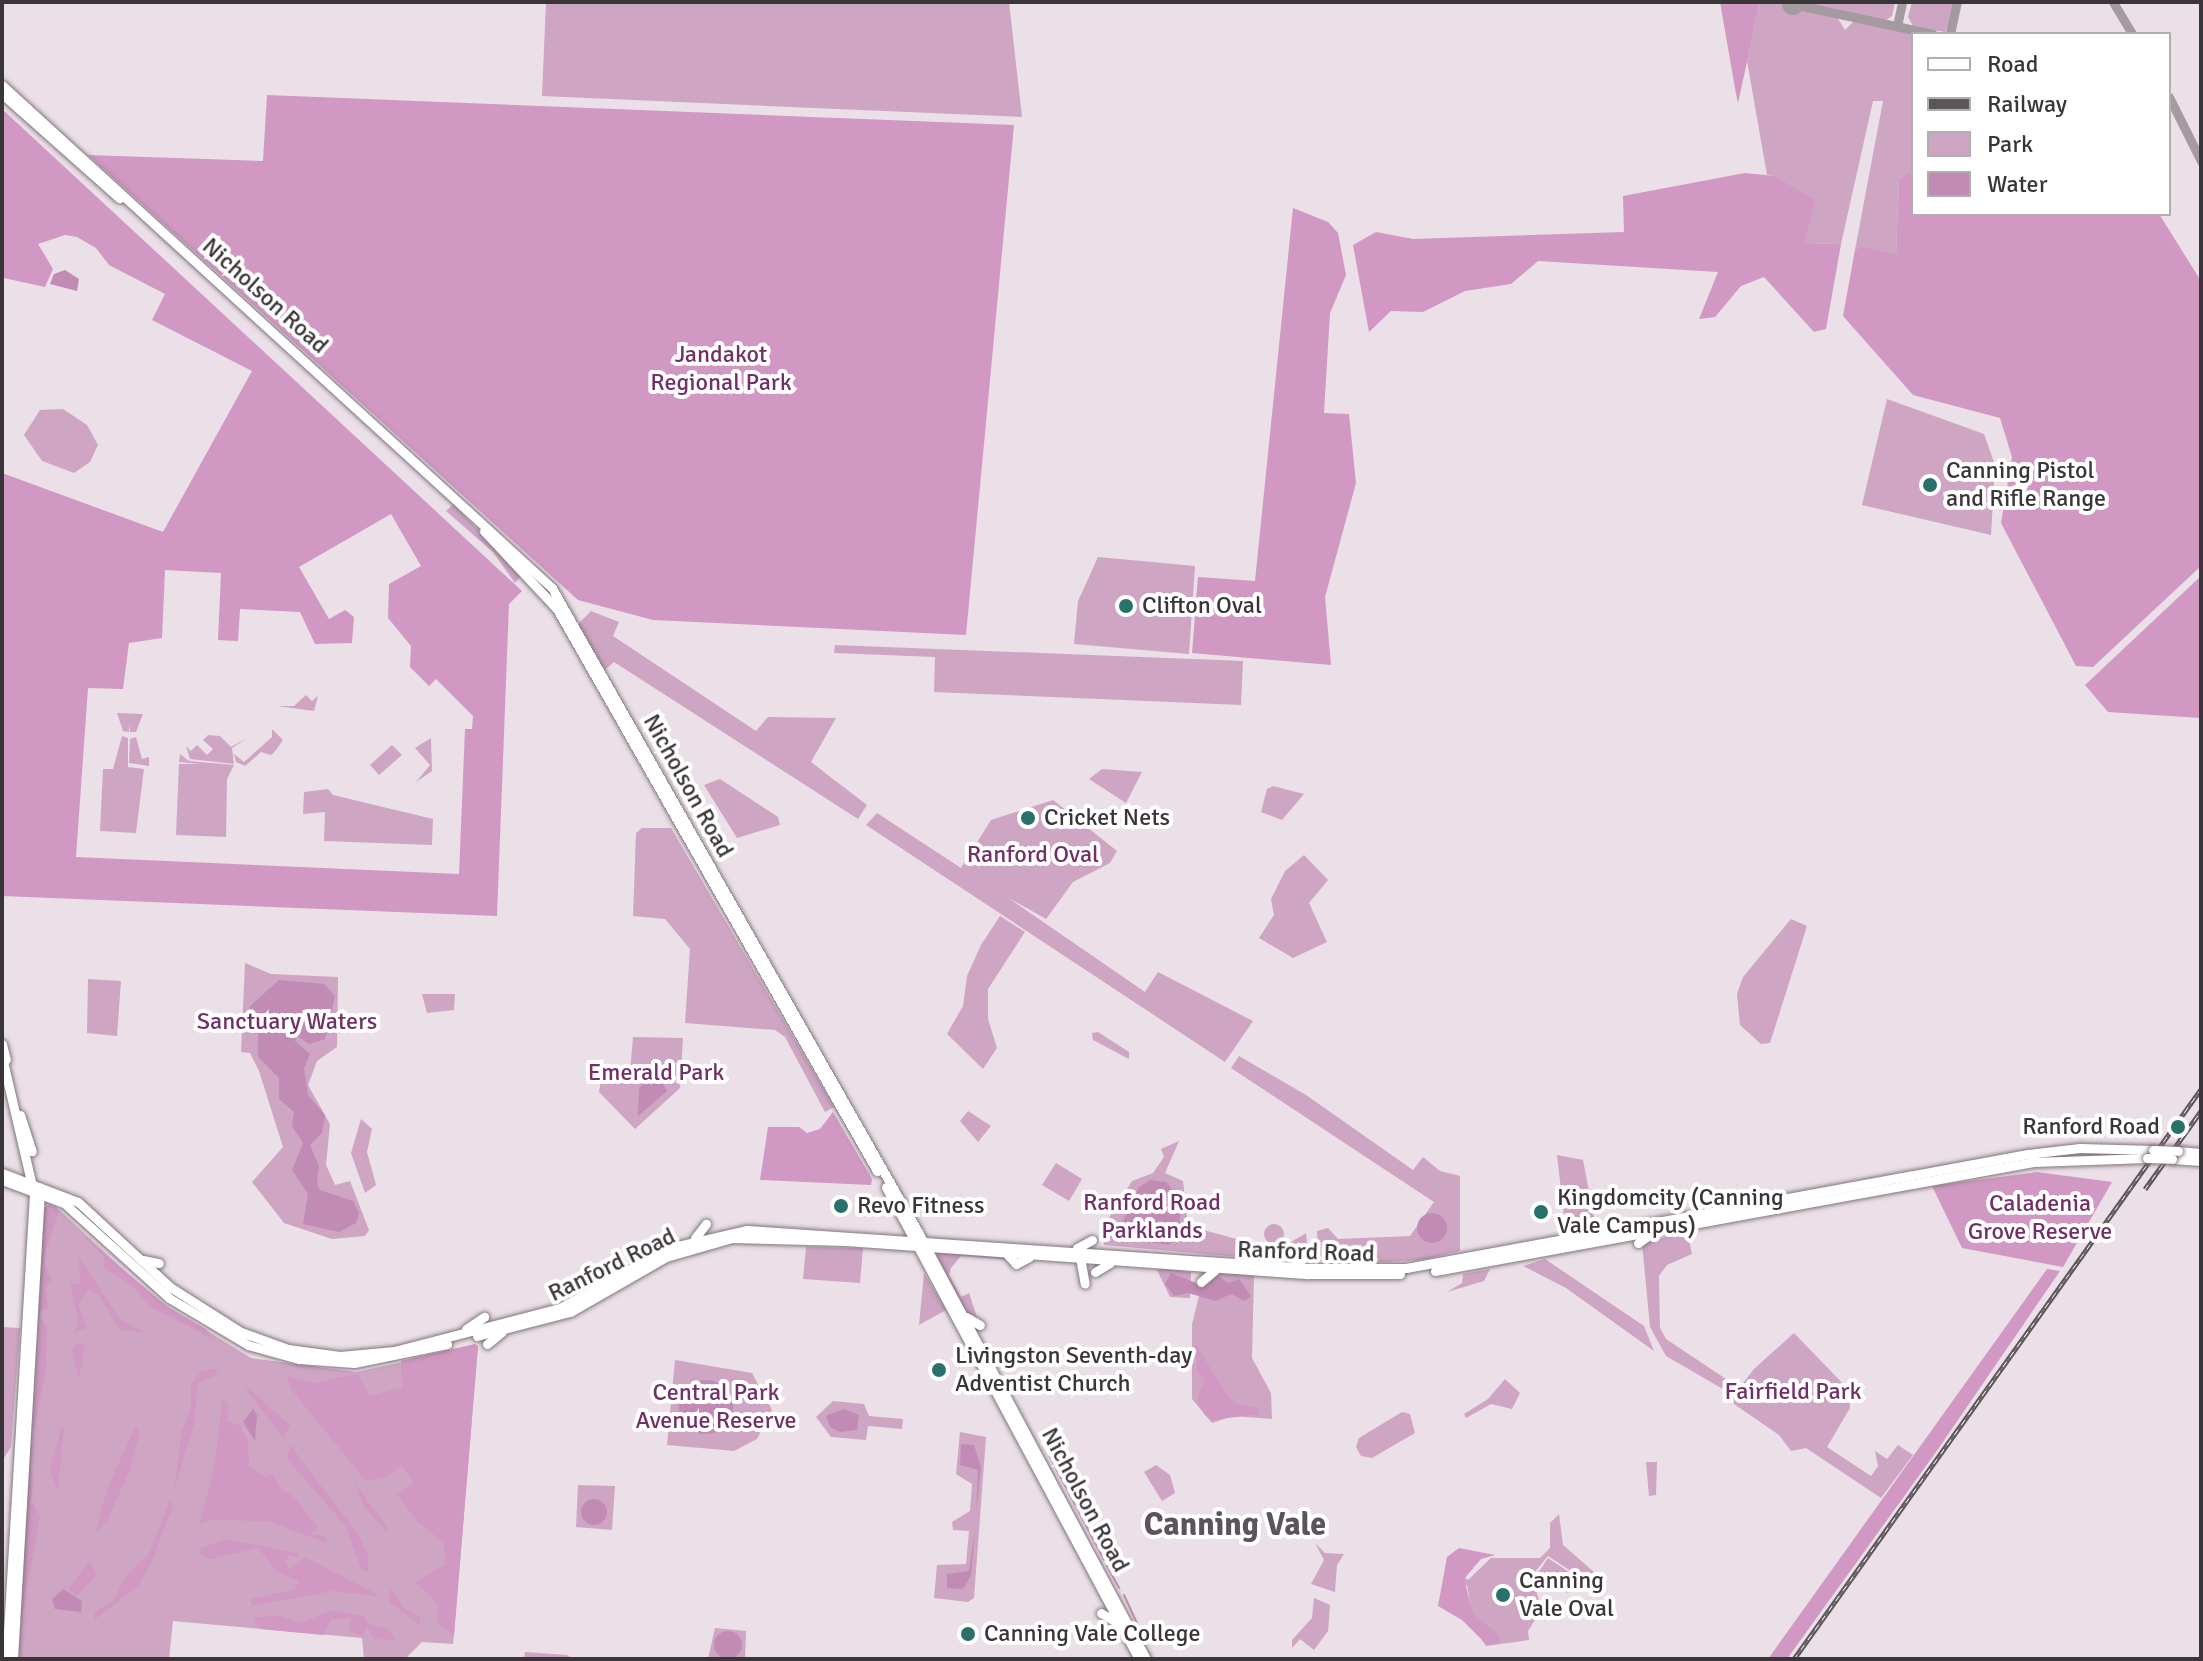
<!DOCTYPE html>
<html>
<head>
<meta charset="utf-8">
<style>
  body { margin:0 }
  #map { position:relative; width:2203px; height:1661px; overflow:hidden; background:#ebdfe8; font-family:Signika,sans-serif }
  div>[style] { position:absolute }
  .green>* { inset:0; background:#cfa5c4 }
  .round { border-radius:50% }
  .forest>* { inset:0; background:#d098c2 }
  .water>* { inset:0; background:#c28bb5 }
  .stream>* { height:2px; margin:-1px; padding:0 1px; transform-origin:1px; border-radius:1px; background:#c28bb5 }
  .taxiway>* { height:9px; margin:-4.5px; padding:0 4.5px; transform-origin:4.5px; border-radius:4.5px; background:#a49aa0 }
  .runway>* { height:22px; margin:-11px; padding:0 11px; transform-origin:11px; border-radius:11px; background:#a49aa0 }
  .roads { filter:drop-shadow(0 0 2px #81767e) drop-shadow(0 0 2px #81767e) }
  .primary>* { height:9px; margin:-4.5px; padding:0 4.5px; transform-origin:4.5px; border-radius:4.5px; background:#fff }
  .rail>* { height:5px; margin-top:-2.5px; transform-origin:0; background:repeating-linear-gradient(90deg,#fff 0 6px,#5c5559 0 12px); box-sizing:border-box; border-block:2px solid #5c5559 }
  .bridges { filter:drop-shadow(0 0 2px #81767e) drop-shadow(0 0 2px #81767e) }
  .primary-bridge>* { height:9px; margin:-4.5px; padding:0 4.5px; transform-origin:4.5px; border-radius:4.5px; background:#fff }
  .dots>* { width:22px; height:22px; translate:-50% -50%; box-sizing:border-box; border:4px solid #fff; border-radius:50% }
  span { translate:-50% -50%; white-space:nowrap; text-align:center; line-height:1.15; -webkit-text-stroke:8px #fff; paint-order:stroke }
  .street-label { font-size:24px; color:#3a3538 }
  .park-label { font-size:24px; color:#723066 }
  .poi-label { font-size:24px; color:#3a3538 }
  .left { translate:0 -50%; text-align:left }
  .right { translate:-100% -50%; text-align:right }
  .district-label { font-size:32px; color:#5d535a; font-weight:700 }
  .frame { position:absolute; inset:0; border:4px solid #3a3538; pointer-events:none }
  .legend { position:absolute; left:1911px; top:32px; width:260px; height:184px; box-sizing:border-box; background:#fff; border:2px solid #b0aeaf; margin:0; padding:10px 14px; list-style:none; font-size:24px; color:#3a3538 }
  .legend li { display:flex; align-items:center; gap:16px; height:40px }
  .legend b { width:40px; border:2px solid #b0aeaf }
</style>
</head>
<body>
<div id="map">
  <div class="green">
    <i style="clip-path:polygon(546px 2px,1009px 2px,1022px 117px,542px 96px)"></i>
    <i style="clip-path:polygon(1760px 2px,1790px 2px,1837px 17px,1845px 30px,1855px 20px,1914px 34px,1913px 169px,1899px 179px,1896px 256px,1861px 246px,1855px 250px,1883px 101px,1873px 101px,1841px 244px,1803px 243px,1774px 176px,1767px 175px,1747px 61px)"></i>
    <i style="clip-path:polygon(1803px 2px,1895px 2px,1892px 16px,1882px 23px)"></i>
    <i style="clip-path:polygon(1912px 2px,1955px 2px,1946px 32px,1914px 28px,1908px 17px)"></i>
    <i style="clip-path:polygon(1887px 399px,1984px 434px,1995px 465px,1991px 535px,1862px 505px)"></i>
    <i style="clip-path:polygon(63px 409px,87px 425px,98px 445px,90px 462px,74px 473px,42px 461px,24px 435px,40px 410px)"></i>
    <i style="clip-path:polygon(453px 504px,522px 575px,515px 583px,493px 552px,446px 511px)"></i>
    <i style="clip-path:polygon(1098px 557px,1195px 566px,1189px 654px,1074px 644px,1078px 601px)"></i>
    <i style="clip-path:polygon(591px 611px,619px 622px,613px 636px,756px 731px,768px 717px,836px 718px,811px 762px,867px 805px,858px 819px,614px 662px,605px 670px,578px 624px)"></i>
    <i style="clip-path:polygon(835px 645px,1243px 661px,1241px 705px,934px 692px,935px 657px,834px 653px)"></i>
    <i style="clip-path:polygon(306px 695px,312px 701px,318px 696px,314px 711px,277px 706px,294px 706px)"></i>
    <i style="clip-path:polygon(117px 713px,143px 714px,136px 732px,130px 732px,130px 723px,129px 732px,123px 731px)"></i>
    <i style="clip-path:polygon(272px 729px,283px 740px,276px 750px,271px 755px,261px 752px,245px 766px,236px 762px,234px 754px,244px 762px,272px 737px)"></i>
    <i style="clip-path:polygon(208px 735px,220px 736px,231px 747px,247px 738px,232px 748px,234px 764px,190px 759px,186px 746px,191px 751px,197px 745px,207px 755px,213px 749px,203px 740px)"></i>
    <i style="clip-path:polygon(122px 736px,128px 738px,128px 767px,144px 769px,136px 833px,100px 831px,103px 769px,113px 769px)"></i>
    <i style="clip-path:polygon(136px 737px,142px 759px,149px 757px,149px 766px,129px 763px,130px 739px)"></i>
    <i style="clip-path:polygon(431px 738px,432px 771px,416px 782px,430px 765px,415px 748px)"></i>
    <i style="clip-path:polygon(392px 745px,402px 755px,379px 775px,370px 765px)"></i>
    <i style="clip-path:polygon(180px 754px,189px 761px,234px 765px,227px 779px,226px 837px,176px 835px,179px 764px,201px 764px,179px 762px)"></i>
    <i style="clip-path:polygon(1102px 769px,1142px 772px,1126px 803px,1089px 779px)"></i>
    <i style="clip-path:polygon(720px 779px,778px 817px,780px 825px,737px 838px,704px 785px)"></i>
    <i style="clip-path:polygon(1273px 786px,1304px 794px,1282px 820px,1261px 812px,1267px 789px)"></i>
    <i style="clip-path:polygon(328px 789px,333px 795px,433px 819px,432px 845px,324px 841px,325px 812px,303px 814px,304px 792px)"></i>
    <i style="clip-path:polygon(1053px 800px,1117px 851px,1110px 863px,1073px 882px,1046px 919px,1007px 897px,1145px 992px,1158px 972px,1253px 1021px,1225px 1062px,866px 825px,877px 813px,961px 868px,991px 820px)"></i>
    <i style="clip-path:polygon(642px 828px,671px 828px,834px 1107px,825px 1112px,785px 1037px,775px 1030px,685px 1023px,690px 949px,665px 919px,633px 916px,636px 833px)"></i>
    <i style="clip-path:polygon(1304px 855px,1328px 880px,1309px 903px,1327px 942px,1293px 958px,1259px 938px,1274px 915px,1271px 899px,1285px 871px)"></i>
    <i style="clip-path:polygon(1000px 916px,1025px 932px,988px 989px,988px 1019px,997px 1048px,983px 1069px,947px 1034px,963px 1006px,967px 976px,981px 945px)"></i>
    <i style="clip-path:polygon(1791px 919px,1807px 926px,1770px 1043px,1761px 1044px,1740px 1025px,1737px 994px,1743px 977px)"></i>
    <i style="clip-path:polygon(245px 963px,271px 974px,338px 977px,337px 1047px,317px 1061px,308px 1085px,330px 1124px,326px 1165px,335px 1185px,350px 1181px,369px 1230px,365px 1236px,332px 1239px,284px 1223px,252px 1182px,283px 1147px,259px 1071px,250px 1053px,241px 1052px)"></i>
    <i style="clip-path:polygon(88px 979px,121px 981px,117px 1036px,87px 1033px)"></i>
    <i style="clip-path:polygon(422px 994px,455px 994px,454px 1010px,427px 1013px)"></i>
    <i style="clip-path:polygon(1098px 1032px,1129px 1052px,1129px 1059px,1093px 1040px,1092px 1033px)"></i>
    <i style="clip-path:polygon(633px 1037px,683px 1038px,680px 1088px,635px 1129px,599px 1092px,601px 1080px,623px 1080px,630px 1073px)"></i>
    <i style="clip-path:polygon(1239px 1056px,1306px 1095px,1413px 1170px,1423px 1157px,1440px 1171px,1460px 1176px,1460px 1251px,1422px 1260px,1324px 1265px,1318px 1257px,1317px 1231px,1328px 1228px,1338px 1239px,1410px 1236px,1434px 1202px,1231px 1068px)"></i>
    <i style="clip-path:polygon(968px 1111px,991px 1126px,978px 1142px,960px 1121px)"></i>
    <i style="clip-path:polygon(361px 1119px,372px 1129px,367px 1152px,376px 1185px,365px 1193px,351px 1153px)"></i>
    <i style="clip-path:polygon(1179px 1141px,1165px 1173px,1183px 1181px,1188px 1226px,1263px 1246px,1286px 1245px,1306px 1233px,1308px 1253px,1296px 1262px,1104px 1245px,1102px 1229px,1132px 1181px,1153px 1173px,1164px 1157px,1161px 1149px)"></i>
    <i style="clip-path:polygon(1557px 1155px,1583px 1160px,1596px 1227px,1566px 1233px)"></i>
    <i style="clip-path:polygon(1056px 1163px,1082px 1179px,1069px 1201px,1042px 1185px)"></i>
    <i style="clip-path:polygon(55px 1206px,154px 1298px,251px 1358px,356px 1372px,478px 1346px,453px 1644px,422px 1642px,405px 1659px,364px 1659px,362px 1638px,173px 1621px,169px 1659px,16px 1659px,43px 1209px)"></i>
    <i class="round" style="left:1264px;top:1224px;width:20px;height:20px"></i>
    <i style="clip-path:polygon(1687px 1232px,1692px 1254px,1667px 1265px,1659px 1276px,1660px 1328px,1666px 1339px,1735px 1385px,1728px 1392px,1666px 1356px,1650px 1327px,1642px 1243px)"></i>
    <i style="clip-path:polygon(806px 1247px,863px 1248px,860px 1283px,803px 1279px)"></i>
    <i style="clip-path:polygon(938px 1252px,1010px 1258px,1010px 1268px,1009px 1260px,961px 1256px,951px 1268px,949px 1275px,961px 1297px,969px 1293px,978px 1320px,972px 1321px,936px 1259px)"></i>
    <i style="clip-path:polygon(1545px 1259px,1644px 1326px,1654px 1351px,1566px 1288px,1523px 1266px)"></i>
    <i style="clip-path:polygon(1156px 1268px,1191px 1272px,1190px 1298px,1170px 1297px)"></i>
    <i style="clip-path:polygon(1490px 1269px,1484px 1281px,1447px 1292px,1462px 1283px,1463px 1274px)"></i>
    <i style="clip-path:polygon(924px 1273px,946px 1310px,919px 1325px)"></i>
    <i style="clip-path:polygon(1215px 1273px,1254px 1275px,1252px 1358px,1271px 1393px,1272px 1419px,1233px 1416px,1212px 1423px,1192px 1399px,1192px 1324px,1203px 1280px)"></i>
    <i style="clip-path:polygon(2px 1327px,20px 1328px,11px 1447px,2px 1461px)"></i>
    <i style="clip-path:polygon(1794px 1333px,1849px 1390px,1850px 1408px,1827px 1447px,1871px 1476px,1878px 1466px,1875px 1451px,1887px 1459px,1898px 1445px,1913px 1455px,1881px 1498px,1806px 1448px,1791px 1451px,1779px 1435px,1734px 1404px,1733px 1396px,1754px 1369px)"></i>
    <i style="clip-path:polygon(675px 1360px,752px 1373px,772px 1410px,757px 1439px,734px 1451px,667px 1445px)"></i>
    <i style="clip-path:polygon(1505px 1379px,1520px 1393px,1512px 1409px,1491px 1404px,1466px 1418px,1464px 1414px,1488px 1399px)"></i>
    <i style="clip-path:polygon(833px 1401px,864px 1404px,869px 1416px,903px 1419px,902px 1429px,868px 1426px,866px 1440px,831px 1437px,816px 1417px)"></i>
    <i style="clip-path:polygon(1402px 1412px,1410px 1414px,1415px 1433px,1372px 1458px,1361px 1456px,1356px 1447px,1359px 1438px)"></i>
    <i style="clip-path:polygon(960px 1432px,986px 1437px,974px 1598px,968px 1602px,934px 1598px,937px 1565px,966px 1564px,969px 1531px,953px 1530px,952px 1522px,970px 1511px,972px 1484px,956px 1474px)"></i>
    <i style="clip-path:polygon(1646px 1462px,1657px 1462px,1656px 1495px,1649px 1496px)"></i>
    <i style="clip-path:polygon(1156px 1465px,1170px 1475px,1175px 1493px,1162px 1501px,1144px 1472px)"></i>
    <i style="clip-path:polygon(578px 1485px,615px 1486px,612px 1530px,576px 1527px)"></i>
    <i style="clip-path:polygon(1559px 1514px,1563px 1545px,1594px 1572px,1583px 1579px,1548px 1556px,1534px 1573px,1539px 1577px,1532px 1579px,1542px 1609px,1528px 1631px,1529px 1640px,1486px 1646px,1463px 1611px,1471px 1607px,1467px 1586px,1455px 1578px,1459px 1573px,1468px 1580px,1491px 1558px,1540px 1558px,1550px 1548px,1550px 1523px)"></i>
    <i style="clip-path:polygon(1315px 1543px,1325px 1553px,1344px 1554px,1337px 1565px,1335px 1592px,1311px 1584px,1324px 1560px)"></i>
    <i style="clip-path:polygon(1548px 1558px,1578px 1578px,1568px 1593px,1538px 1573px)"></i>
    <i style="clip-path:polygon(1314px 1598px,1330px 1605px,1328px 1631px,1314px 1650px,1300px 1639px,1292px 1648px,1292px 1640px,1312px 1618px)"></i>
    <i style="clip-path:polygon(715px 1628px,746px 1631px,745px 1659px,708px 1659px)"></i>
    <i style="clip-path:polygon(525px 1652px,567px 1655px,572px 1659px,524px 1659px)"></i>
  </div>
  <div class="forest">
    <i style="clip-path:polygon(1720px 2px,1760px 2px,1738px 103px,1736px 94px)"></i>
    <i style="clip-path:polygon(267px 95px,1014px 125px,966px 635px,653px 620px,578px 600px,88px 155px,263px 161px)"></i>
    <i style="clip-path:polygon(evenodd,2px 109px,522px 591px,509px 604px,497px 916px,2px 896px,2px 473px,163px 532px,252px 371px,152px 320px,165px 294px,109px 265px,96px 248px,77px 237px,65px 235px,38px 244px,53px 269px,45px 287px,4px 278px,2px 313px,2px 109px,391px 514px,421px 566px,389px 584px,388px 618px,411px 646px,410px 667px,429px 686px,436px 679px,473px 716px,472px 729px,465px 729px,459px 874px,76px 857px,88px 688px,123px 689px,129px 643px,162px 638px,165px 570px,221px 573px,218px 640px,238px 641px,240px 609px,300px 612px,315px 644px,352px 643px,354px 617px,345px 610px,329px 619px,299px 567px,391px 514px)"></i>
    <i style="clip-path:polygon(1913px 169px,1913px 214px,2159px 214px,2201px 281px,2201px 566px,2093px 667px,2076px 666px,2001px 523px,2012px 457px,2000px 418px,1913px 395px,1843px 316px,1855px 250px,1861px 246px,1896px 255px,1899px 179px)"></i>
    <i style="clip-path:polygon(1745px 173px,1774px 176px,1815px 200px,1804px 243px,1841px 244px,1826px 329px,1814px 332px,1764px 277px,1741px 286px,1715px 317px,1699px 319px,1718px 272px,1538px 261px,1511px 284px,1465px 291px,1423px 312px,1391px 311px,1369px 332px,1353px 245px,1376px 232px,1413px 239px,1624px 232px,1623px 196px)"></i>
    <i style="clip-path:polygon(1293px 208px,1328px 222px,1338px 233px,1346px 275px,1330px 313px,1324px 413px,1349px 414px,1356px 483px,1325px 597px,1331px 665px,1192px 653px,1198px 577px,1255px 581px)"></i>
    <i style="clip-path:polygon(2201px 576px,2201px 718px,2108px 712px,2085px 685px)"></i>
    <i style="clip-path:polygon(833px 1112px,872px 1179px,871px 1185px,760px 1180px,768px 1127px,799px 1127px,807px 1133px,820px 1129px)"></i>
    <i style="clip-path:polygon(2037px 1172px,2112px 1182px,2063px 1267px,1962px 1248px,1932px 1186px)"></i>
    <i style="clip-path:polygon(50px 1204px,59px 1212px,43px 1259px,52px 1281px,45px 1288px,48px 1308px,39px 1312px,44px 1208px)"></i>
    <i style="clip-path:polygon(80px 1233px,169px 1308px,206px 1329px,214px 1340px,149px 1306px,133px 1286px,105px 1268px,103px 1256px)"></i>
    <i style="clip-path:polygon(79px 1257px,119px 1318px,145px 1333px,119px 1329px,99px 1295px,89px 1289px,78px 1305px,87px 1328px,73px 1332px,79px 1324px,70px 1283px,80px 1285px)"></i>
    <i style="clip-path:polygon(2047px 1269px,2060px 1271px,1936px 1452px,1787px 1659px,1768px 1659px)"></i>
    <i style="clip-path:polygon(41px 1318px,47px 1327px,46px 1369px,33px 1434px)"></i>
    <i style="clip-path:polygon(76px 1343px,85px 1345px,79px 1379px,72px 1350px)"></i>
    <i style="clip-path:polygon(1195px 1343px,1227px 1395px,1237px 1404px,1258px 1408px,1259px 1414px,1212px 1420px,1205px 1415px,1197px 1401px,1205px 1379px,1197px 1371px)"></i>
    <i style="clip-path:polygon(475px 1344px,478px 1346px,454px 1636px,438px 1623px,437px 1603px,415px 1582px,445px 1565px,444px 1543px,418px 1522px,397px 1495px,414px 1482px,401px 1465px,388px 1476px,366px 1481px,290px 1388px,287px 1376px,314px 1383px,357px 1374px,370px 1396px,402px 1387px,401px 1361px)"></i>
    <i style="clip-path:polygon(218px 1369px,215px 1376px,197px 1384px,195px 1421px,174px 1490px,182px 1431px,191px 1408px,191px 1385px,201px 1371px)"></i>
    <i style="clip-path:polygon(248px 1388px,290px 1425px,283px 1438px,246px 1389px)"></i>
    <i style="clip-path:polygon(223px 1398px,228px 1404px,227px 1421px,239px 1425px,248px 1441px,249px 1466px,266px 1477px,273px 1474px,280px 1488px,296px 1499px,318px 1528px,311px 1534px,324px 1536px,327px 1543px,267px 1521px,209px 1520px,199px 1525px,214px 1470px)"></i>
    <i style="clip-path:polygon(62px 1426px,64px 1428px,57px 1492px,50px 1469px)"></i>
    <i style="clip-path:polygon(136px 1426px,140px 1433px,129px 1472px,107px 1521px,96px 1532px,108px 1486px)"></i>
    <i style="clip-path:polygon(290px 1445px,359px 1536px,368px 1556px,368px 1572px,361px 1569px,346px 1526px,287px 1459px)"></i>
    <i style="clip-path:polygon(29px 1461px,34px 1480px,31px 1501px,40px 1517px,20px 1625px)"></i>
    <i style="clip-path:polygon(354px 1482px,385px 1524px,389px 1534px,364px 1506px)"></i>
    <i style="clip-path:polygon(170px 1499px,173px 1506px,150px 1566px,138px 1586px,94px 1620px,95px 1612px,113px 1601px,126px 1576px,149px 1554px)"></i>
    <i style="clip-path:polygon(226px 1539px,296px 1553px,301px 1558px,289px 1555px,285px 1561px,290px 1570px,305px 1557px,380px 1596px,332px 1591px,252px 1606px,250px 1599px,294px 1590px,299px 1582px,276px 1570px,258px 1548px,209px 1559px,201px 1555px,201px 1548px)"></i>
    <i style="clip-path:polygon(1459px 1548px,1495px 1555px,1481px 1559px,1464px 1579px,1473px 1614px,1498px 1634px,1500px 1643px,1487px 1645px,1462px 1620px,1438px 1606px,1447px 1557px)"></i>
    <i style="clip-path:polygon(90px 1561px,97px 1575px,77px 1596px,68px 1589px)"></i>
    <i style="clip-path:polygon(391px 1588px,405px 1610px,420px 1616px,420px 1625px,389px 1602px)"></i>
    <i style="clip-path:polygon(332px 1610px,364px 1616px,368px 1624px,389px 1629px,395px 1640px,374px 1639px,367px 1627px,362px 1636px,348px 1631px,352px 1618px,332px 1619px,323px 1635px,260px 1629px,254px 1622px,256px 1617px,281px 1616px,301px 1623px)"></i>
  </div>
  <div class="water">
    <i style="clip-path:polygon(65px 270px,79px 279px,77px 291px,50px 284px,54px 274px)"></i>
    <i style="clip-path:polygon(279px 980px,324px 984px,335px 996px,325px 1039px,309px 1044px,297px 1036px,295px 1041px,310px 1054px,304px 1068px,308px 1095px,325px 1115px,322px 1133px,310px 1145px,319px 1166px,317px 1183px,320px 1190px,353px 1201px,359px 1213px,356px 1223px,339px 1232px,303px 1224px,308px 1194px,292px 1170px,303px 1143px,292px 1126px,294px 1112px,279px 1099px,279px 1078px,258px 1057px,258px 1025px,249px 1007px)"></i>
    <i style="clip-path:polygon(648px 1080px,662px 1082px,667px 1091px,638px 1116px,639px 1088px)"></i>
    <i style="clip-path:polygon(1150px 1180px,1166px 1182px,1182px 1201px,1178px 1237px,1169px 1245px,1142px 1241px,1121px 1225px,1139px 1187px)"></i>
    <i class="round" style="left:1417px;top:1213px;width:30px;height:30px"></i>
    <i style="clip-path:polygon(1171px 1273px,1204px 1286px,1218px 1276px,1228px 1283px,1239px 1279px,1251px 1296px,1245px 1301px,1231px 1294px,1216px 1301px,1188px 1293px,1174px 1296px,1165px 1284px)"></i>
    <i class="round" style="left:679px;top:1380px;width:54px;height:54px"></i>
    <i style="clip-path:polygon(253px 1409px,257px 1415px,255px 1441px,243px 1422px)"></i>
    <i style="clip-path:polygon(844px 1409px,859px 1415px,857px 1430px,840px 1432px,830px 1427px,826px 1416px)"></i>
    <i style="clip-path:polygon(961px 1444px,974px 1445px,981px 1467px,976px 1515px,978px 1470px,960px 1465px)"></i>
    <i class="round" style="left:581px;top:1499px;width:26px;height:26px"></i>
    <i style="clip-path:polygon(975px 1528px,971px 1576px,963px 1589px,947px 1588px,947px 1574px,969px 1571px)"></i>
    <i style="clip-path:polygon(63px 1589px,82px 1601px,81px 1612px,55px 1609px,52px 1599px)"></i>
    <i class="round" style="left:714px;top:1631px;width:28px;height:28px"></i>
  </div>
  <div class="stream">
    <i style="left:1050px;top:1457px;width:116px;rotate:62.3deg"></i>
    <i style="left:1107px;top:1566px;width:25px;rotate:61deg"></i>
    <i style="left:1124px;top:1595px;width:41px;rotate:65.3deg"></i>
  </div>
  <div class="taxiway">
    <i style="left:2113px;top:2px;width:37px;rotate:59deg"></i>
    <i style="left:1793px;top:4px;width:143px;rotate:12.1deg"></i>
    <i style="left:1897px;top:26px;width:25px;rotate:-78deg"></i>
    <i style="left:1950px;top:34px;width:33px;rotate:-78deg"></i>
    <i style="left:2169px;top:97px;width:72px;rotate:63.4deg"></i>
  </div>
  <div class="runway">
    <i style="left:1793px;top:4px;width:2px;rotate:-63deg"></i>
  </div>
  <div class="roads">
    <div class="primary">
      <i style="left:2px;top:85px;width:745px;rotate:42.44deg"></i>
      <i style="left:552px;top:588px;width:741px;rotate:60.39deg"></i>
      <i style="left:918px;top:1232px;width:484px;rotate:61.9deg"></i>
      <i style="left:2px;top:94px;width:157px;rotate:41.6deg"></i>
      <i style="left:484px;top:531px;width:107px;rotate:46.9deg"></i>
      <i style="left:557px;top:609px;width:647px;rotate:60.34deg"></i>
      <i style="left:2px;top:1044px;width:16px;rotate:76deg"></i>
      <i style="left:2px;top:1057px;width:141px;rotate:76.9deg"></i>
      <i style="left:34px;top:1194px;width:466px;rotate:93.4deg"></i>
      <i style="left:20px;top:1115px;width:38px;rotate:72deg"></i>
      <i style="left:2178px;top:1151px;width:23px;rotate:5deg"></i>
      <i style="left:2172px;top:1159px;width:29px;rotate:4deg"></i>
      <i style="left:2px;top:1173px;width:81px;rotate:20.9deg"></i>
      <i style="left:78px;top:1202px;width:125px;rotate:42.7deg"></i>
      <i style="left:170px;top:1287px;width:84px;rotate:32.4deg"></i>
      <i style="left:241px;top:1332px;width:50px;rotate:19.9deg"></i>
      <i style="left:288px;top:1349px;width:52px;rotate:7.7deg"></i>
      <i style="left:340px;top:1356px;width:54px;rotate:-5.3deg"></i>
      <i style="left:394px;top:1351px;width:171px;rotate:-14.5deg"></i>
      <i style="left:560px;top:1308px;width:124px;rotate:-28.8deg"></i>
      <i style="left:669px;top:1248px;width:80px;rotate:-13deg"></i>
      <i style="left:747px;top:1230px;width:563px;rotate:3.87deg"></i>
      <i style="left:1309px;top:1268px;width:97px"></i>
      <i style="left:1406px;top:1268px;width:632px;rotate:-10.39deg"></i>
      <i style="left:2028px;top:1154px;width:52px;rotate:-6.6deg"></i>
      <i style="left:2080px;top:1148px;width:73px;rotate:1.6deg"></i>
      <i style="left:2px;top:1180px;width:66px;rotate:20.4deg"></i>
      <i style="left:64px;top:1203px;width:142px;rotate:42.1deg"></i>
      <i style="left:169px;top:1298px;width:92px;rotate:30.7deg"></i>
      <i style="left:248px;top:1345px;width:53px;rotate:15.4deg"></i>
      <i style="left:299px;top:1359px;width:55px;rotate:4.2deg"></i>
      <i style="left:354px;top:1363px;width:95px;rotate:-11.5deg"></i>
      <i style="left:886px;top:1187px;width:536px;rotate:61.81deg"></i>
      <i style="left:695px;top:1238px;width:18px;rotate:-52deg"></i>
      <i style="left:1638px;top:1243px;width:19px;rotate:-36deg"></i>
      <i style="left:1077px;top:1248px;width:17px;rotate:-28deg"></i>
      <i style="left:1005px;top:1252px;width:16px;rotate:47deg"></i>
      <i style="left:1016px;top:1264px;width:15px;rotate:-28deg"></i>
      <i style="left:1080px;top:1257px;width:27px;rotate:80deg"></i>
      <i style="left:143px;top:1260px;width:16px;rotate:11deg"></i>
      <i style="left:1295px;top:1264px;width:18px;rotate:-34deg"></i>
      <i style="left:1435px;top:1271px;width:608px;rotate:-10.33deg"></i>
      <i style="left:2033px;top:1162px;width:114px;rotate:-2deg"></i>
      <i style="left:1095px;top:1272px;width:17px;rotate:-31deg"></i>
      <i style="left:1201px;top:1282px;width:18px;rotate:-41deg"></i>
      <i style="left:966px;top:1317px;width:16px;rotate:30deg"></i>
      <i style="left:466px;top:1329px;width:22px;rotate:-34deg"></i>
      <i style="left:477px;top:1336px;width:96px;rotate:-14.5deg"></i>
      <i style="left:570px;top:1312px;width:111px;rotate:-29.8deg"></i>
      <i style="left:666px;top:1257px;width:69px;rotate:-16.1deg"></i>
      <i style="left:732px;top:1238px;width:114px;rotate:1.5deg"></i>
      <i style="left:846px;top:1241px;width:464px;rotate:4.1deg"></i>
      <i style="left:1309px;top:1274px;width:91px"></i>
      <i style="left:487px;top:1344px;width:19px;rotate:-39deg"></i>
      <i style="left:1101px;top:1613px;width:17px;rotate:31deg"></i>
      <i style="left:13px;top:1659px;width:472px;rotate:-86.7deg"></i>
    </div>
  </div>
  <div class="rail">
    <i style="left:2145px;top:1189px;width:96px;rotate:-54.3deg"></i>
    <i style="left:1794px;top:1659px;width:700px;rotate:-54.47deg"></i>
  </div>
  <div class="bridges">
    <div class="primary-bridge">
      <i style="left:2153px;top:1150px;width:25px;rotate:2deg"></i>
      <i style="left:2147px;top:1158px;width:25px;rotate:2deg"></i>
    </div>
  </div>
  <div class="dots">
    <i style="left:1930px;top:485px;background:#29716a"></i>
    <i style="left:1126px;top:606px;background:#29716a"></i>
    <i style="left:1028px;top:818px;background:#29716a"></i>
    <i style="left:2178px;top:1127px;background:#29716a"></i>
    <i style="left:841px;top:1206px;background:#29716a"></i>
    <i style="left:1541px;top:1212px;background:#29716a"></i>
    <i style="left:939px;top:1370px;background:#29716a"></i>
    <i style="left:1503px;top:1595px;background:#29716a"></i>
    <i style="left:968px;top:1634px;background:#29716a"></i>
  </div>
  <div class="street-label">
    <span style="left:265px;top:296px;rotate:42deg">Nicholson Road</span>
    <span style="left:688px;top:786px;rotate:61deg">Nicholson Road</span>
    <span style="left:1306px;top:1252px;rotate:2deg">Ranford Road</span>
    <span style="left:612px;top:1265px;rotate:-26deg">Ranford Road</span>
    <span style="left:1085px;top:1500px;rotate:62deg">Nicholson Road</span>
  </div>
  <div class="park-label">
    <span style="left:721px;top:369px">Jandakot<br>Regional Park</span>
    <span style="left:1033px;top:855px">Ranford Oval</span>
    <span style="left:287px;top:1022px">Sanctuary Waters</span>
    <span style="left:656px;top:1073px">Emerald Park</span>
    <span style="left:1152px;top:1217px">Ranford Road<br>Parklands</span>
    <span style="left:2040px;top:1218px">Caladenia<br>Grove Reserve</span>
    <span style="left:1793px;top:1392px">Fairfield Park</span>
    <span style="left:716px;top:1407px">Central Park<br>Avenue Reserve</span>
  </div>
  <div class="poi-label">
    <span class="left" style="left:1946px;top:485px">Canning Pistol<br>and Rifle Range</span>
    <span class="left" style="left:1142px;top:606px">Clifton Oval</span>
    <span class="left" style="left:1044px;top:818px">Cricket Nets</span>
    <span class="right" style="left:2160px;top:1127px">Ranford Road</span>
    <span class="left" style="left:1557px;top:1212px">Kingdomcity (Canning<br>Vale Campus)</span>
    <span class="left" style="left:857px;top:1206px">Revo Fitness</span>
    <span class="left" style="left:955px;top:1370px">Livingston Seventh-day<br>Adventist Church</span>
    <span class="left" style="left:1519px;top:1595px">Canning<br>Vale Oval</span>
    <span class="left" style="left:984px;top:1634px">Canning Vale College</span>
  </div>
  <div class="district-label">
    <span style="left:1235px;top:1525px">Canning Vale</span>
  </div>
  <div class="frame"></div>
  <ul class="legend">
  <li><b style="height:10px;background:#fff"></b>Road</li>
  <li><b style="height:10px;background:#5c5559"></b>Railway</li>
  <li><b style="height:22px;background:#cfa5c4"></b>Park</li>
  <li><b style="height:22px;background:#c28bb5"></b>Water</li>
  </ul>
</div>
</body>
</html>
